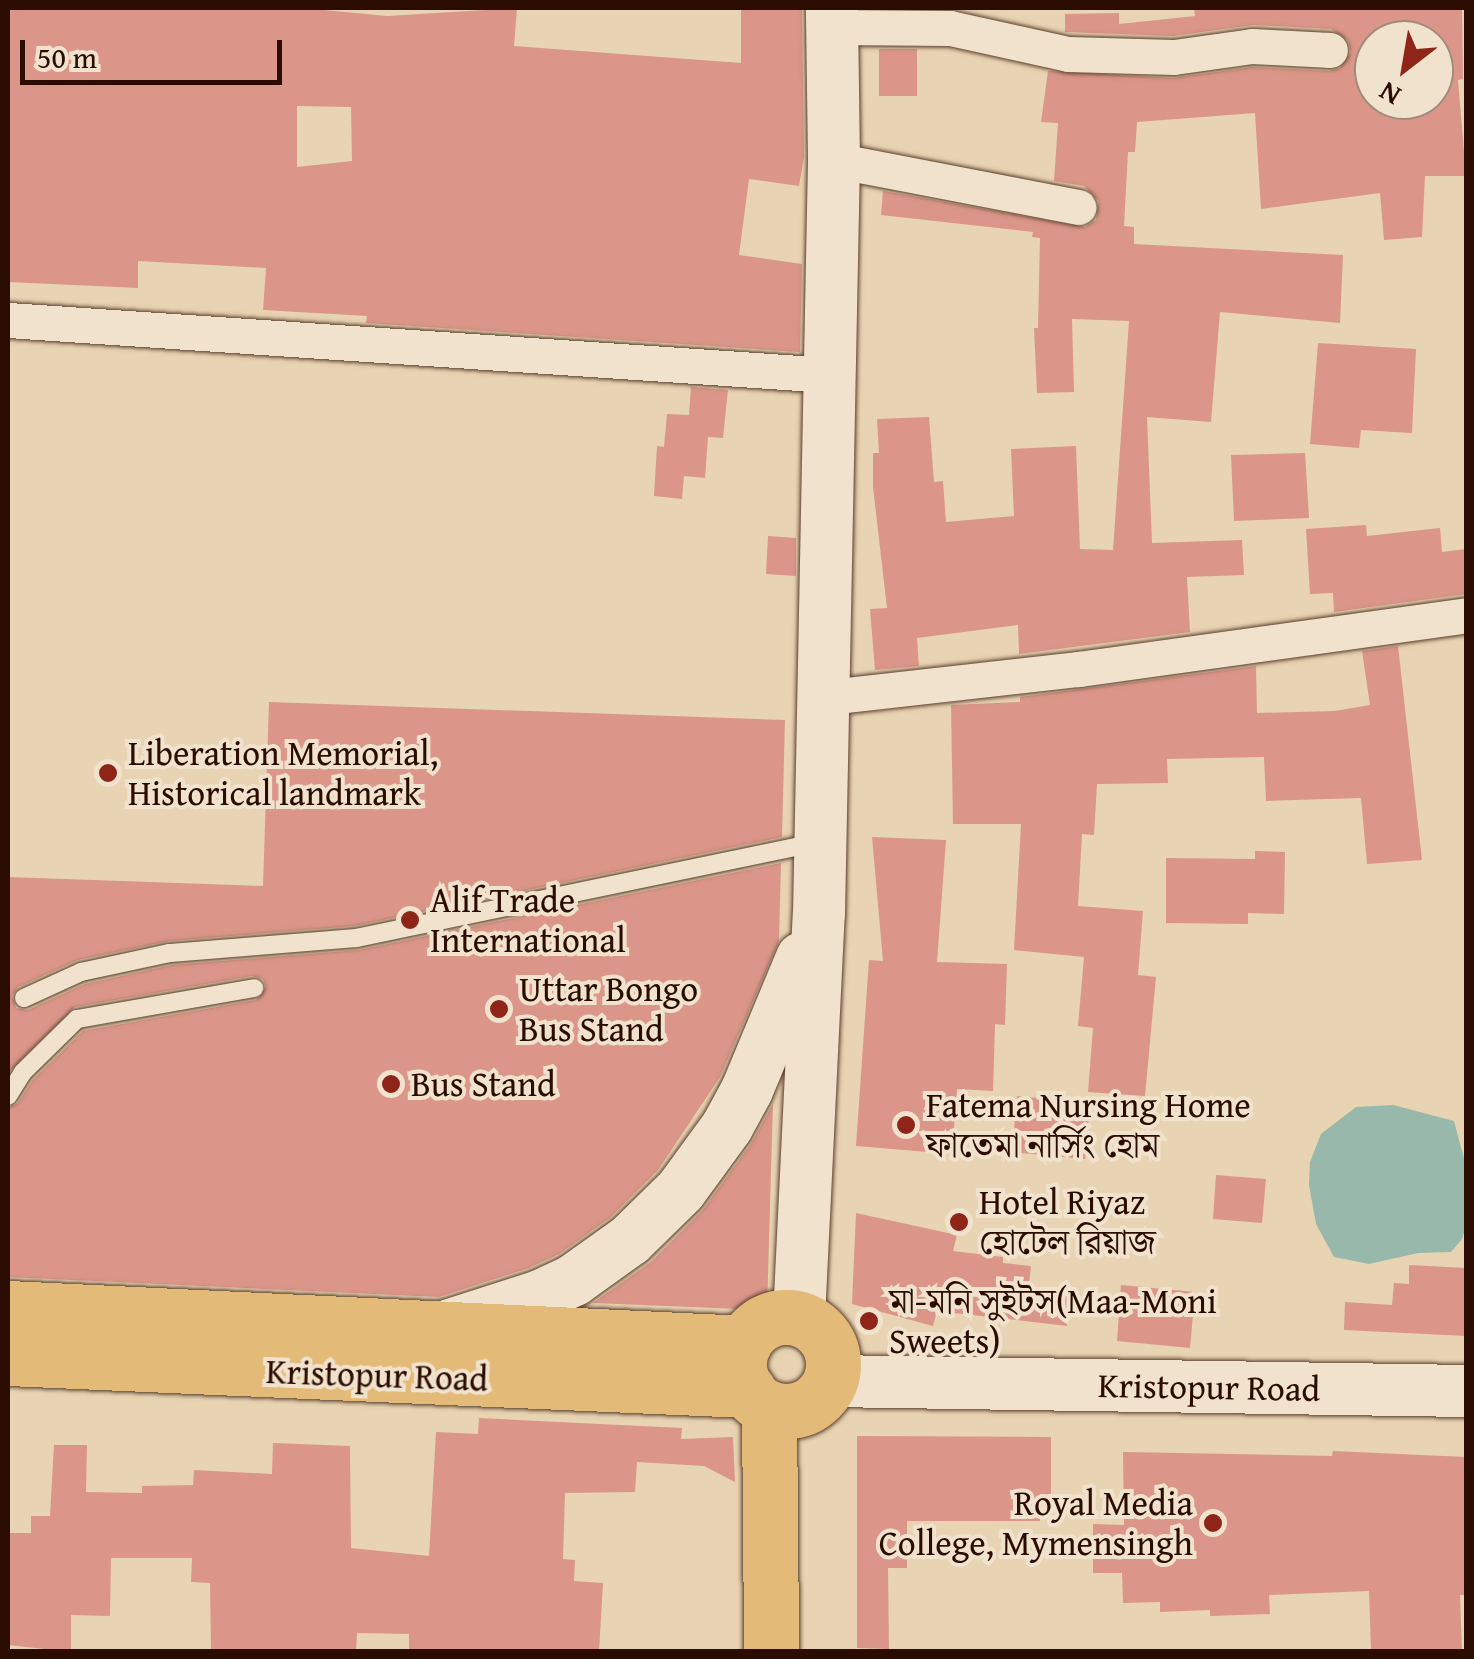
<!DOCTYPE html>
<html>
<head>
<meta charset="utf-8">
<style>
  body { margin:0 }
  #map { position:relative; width:1474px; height:1659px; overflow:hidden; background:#e8d3b2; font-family:"Gentium Book Plus","Noto Serif Bengali",serif }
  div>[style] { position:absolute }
  .water>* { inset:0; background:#97b8aa }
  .building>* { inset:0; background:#db9689 }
  .roads { filter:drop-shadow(0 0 2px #5a3e2c) drop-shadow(0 0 2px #5a3e2c) }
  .lane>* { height:18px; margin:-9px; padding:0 9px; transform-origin:9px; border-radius:9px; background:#f0e2cd }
  .street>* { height:35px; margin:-17.5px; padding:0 17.5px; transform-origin:17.5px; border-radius:17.5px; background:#f0e2cd }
  .secondary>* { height:52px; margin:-26px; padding:0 26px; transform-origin:26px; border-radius:26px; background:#f0e2cd }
  .primary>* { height:55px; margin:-27.5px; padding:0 27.5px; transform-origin:27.5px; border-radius:27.5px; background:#e4ba79 }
  .primary>.ring { margin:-27.5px; padding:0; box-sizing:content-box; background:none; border:55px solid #e4ba79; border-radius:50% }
  .dots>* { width:28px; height:28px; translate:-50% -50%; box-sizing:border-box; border:5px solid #f0e2cd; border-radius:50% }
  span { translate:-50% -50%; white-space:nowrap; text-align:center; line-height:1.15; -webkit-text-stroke:8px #f0e2cd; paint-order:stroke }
  .poi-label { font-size:35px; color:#2b0c00 }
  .left { translate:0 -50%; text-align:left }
  .right { translate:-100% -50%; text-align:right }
  .street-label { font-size:35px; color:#2b0c00 }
  .frame { position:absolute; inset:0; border:10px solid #2b0c00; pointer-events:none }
  .north { position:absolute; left:1354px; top:20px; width:100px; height:100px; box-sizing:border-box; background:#f0e2cd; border:2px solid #a18c7b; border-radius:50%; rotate:211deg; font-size:28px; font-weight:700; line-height:40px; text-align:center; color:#2b0c00 }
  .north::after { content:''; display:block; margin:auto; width:35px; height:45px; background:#8f2418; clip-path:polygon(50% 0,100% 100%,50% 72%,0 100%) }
  .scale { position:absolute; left:20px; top:40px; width:262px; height:45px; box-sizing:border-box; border:5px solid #2b0c00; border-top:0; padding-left:12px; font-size:30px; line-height:35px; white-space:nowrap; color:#2b0c00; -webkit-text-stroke:8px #f0e2cd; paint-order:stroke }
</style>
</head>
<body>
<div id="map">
  <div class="water">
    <i style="clip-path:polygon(1393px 1105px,1454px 1121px,1466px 1166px,1466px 1226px,1462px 1239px,1451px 1252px,1418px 1253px,1369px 1264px,1334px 1257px,1316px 1224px,1309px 1185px,1310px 1162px,1321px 1134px,1356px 1107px)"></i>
  </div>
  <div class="building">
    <i style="clip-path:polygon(evenodd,8px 8px,304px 8px,387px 16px,517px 8px,514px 46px,741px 63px,741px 8px,802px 8px,804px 157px,799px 186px,749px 179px,739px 255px,802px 264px,800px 352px,366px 323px,367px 316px,263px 310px,266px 268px,138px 261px,138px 288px,8px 282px,8px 8px,297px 106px,351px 107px,352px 161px,297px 167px,297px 106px)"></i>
    <i style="clip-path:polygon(evenodd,1194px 8px,1462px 8px,1463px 79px,1458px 80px,1466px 176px,1425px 176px,1422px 237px,1384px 240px,1380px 193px,1261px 209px,1255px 113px,1137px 122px,1135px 152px,1128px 152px,1124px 226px,1134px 227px,1134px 244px,1343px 255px,1340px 323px,1220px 312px,1211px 422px,1147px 417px,1152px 543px,1242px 540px,1244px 575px,1187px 577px,1190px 632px,1019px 654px,1018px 625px,917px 638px,919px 666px,875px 670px,870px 609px,887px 608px,873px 487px,873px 453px,879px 453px,877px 419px,929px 417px,934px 482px,943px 481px,946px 522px,1014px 516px,1011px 449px,1076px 446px,1080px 549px,1113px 550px,1129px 321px,1072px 319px,1074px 392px,1037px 393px,1034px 328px,1038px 328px,1040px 238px,1032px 237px,1033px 232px,881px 215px,883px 191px,1085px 227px,1096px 220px,1099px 201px,1084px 186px,1054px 181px,1058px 123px,1041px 122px,1048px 71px,1173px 78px,1253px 67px,1329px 71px,1340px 68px,1351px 52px,1348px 40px,1331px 29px,1253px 25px,1173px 36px,1065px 32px,1065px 14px,1119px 13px,1119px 24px,1195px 16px,1194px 8px,1374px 40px,1434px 40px,1434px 100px,1374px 100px,1374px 40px)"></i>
    <i style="clip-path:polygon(879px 49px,917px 49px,917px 96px,879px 96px)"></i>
    <i style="clip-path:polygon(1318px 343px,1416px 349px,1412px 433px,1361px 430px,1359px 448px,1310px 444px)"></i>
    <i style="clip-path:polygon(691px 387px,728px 390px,723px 438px,708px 437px,705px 478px,684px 476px,682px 499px,654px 496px,657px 446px,664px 447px,667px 414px,689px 415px)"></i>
    <i style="clip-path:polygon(1305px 453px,1309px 518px,1234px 521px,1231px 455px)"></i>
    <i style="clip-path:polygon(1366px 525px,1367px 536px,1440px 528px,1442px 552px,1466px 549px,1466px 594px,1334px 612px,1333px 593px,1310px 594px,1306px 529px)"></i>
    <i style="clip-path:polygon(768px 536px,796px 538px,796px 576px,766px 574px)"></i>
    <i style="clip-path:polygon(1398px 646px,1422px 860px,1367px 864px,1361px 798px,1266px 801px,1264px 757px,1167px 759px,1168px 783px,1097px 784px,1094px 835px,1082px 834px,1078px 906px,1143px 911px,1138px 975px,1156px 977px,1145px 1096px,1088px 1092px,1093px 1028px,1078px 1026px,1084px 957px,1014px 950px,1021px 824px,953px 824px,951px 705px,1020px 702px,1020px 697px,1256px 666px,1257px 713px,1335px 711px,1370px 705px,1362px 651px)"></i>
    <i style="clip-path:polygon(269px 702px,785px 720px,782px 837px,354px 926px,169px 941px,78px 960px,18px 987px,12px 996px,16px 1008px,28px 1010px,85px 984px,172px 965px,359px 950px,781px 863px,779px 941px,720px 1077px,658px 1170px,611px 1217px,559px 1254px,529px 1268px,439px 1297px,8px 1277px,8px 1108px,18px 1103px,33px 1080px,83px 1031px,256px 1000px,266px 987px,263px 979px,252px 976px,75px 1007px,8px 1073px,8px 877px,263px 886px)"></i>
    <i style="clip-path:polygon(872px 837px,946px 840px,937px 962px,1007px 964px,1005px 1025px,995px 1024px,993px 1091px,957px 1089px,952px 1154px,856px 1146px,869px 960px,883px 961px)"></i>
    <i style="clip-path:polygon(1255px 851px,1285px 852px,1284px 914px,1248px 913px,1248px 924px,1166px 923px,1166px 858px,1255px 859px)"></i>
    <i style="clip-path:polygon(1017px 1096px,1090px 1103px,1085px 1159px,1012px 1152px)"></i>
    <i style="clip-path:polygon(773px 1104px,767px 1310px,593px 1303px,651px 1262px,702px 1211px,751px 1144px)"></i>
    <i style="clip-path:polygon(1216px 1175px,1266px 1179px,1262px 1223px,1213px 1219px)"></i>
    <i style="clip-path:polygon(856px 1213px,957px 1235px,953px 1251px,1003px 1257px,1003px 1263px,1031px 1266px,1028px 1293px,1067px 1294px,1067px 1326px,937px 1311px,933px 1326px,852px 1304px)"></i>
    <i style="clip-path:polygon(1409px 1265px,1466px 1268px,1466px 1336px,1344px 1330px,1345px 1302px,1392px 1305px,1394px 1283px,1409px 1284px)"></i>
    <i style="clip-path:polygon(1121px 1285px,1195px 1292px,1190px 1348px,1117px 1341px)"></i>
    <i style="clip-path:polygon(479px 1418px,682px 1428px,681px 1439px,733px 1437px,735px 1482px,704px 1466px,637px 1462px,635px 1492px,565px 1493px,563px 1559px,575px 1560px,574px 1581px,603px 1583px,599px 1652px,409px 1649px,409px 1634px,357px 1633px,356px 1652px,211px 1650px,210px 1583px,191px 1582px,192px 1558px,111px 1558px,110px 1616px,71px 1615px,71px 1652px,8px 1645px,8px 1533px,31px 1533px,31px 1516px,50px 1516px,54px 1445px,87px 1445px,86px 1492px,142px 1493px,142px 1486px,193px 1485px,194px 1470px,272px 1474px,273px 1443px,350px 1446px,351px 1548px,429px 1556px,436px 1432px,478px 1434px)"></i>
    <i style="clip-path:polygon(857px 1436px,1051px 1437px,1051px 1494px,1040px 1494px,1040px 1521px,907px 1521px,907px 1568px,888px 1568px,889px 1649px,857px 1648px)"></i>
    <i style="clip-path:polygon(1333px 1451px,1466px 1457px,1466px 1595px,1460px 1595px,1462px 1652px,1371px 1652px,1369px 1591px,1269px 1595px,1270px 1614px,1210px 1616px,1210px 1610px,1160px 1612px,1160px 1602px,1123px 1603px,1122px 1573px,1093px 1573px,1093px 1524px,1124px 1525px,1123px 1452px,1332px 1456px)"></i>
  </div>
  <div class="roads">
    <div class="lane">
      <i style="left:24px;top:998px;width:63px;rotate:-24.5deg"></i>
      <i style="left:81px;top:972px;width:91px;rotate:-12.1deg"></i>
      <i style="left:170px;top:953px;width:187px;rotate:-4.6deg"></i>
      <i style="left:356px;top:938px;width:468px;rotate:-11.7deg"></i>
      <i style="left:8px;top:1096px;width:28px;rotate:-58deg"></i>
      <i style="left:23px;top:1072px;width:76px;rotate:-44.5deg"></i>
      <i style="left:77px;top:1019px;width:180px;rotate:-9.9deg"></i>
    </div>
    <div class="street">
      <i style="left:832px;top:27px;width:118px;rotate:0.5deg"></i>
      <i style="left:950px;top:28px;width:121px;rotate:12.4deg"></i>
      <i style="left:1068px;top:54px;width:106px;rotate:1.6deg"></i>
      <i style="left:1174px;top:57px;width:79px;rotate:-8deg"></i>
      <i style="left:1252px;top:46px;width:78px;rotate:2.9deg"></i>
      <i style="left:834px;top:160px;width:249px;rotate:10.9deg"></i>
      <i style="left:8px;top:320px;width:823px;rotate:3.83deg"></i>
      <i style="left:820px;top:698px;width:261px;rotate:-6.4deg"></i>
      <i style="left:1079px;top:669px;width:391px;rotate:-7.9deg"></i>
    </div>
    <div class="secondary">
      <i style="left:799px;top:1318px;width:404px;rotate:-87.2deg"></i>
      <i style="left:819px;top:914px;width:754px;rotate:-88.86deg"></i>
      <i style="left:834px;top:160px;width:152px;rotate:-90.8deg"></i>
      <i style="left:447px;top:1326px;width:98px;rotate:-17.9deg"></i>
      <i style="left:540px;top:1296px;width:38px;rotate:-25deg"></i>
      <i style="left:574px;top:1280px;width:69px;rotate:-35.5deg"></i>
      <i style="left:630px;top:1240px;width:71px;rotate:-44.4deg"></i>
      <i style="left:681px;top:1190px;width:78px;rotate:-53.9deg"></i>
      <i style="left:727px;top:1127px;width:42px;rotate:-61.6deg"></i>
      <i style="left:747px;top:1090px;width:143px;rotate:-67.4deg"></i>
      <i style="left:831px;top:1381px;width:635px;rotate:0.9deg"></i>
    </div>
    <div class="primary">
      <i style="left:8px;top:1308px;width:737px;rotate:2.72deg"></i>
      <i class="ring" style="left:739px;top:1317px;width:39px;height:39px"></i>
      <i style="left:8px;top:1358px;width:741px;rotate:2.48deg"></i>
      <i style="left:769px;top:1408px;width:244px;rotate:89.5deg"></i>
    </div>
  </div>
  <div class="dots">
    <i style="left:108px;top:773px;background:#8f2418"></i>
    <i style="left:410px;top:920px;background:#8f2418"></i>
    <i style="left:499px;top:1009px;background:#8f2418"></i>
    <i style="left:391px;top:1084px;background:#8f2418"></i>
    <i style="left:906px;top:1125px;background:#8f2418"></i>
    <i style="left:959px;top:1222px;background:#8f2418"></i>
    <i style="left:869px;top:1321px;background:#8f2418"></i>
    <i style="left:1213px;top:1523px;background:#8f2418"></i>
  </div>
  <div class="poi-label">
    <span class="left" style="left:128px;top:773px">Liberation Memorial,<br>Historical landmark</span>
    <span class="left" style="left:430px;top:920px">Alif Trade<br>International</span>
    <span class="left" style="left:519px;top:1009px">Uttar Bongo<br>Bus Stand</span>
    <span class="left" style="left:411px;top:1084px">Bus Stand</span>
    <span class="left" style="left:926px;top:1125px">Fatema Nursing Home<br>ফাতেমা নার্সিং হোম</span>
    <span class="left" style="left:979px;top:1222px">Hotel Riyaz<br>হোটেল রিয়াজ</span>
    <span class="left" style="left:889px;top:1321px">মা-মনি সুইটস(Maa-Moni<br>Sweets)</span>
    <span class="right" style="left:1193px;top:1523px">Royal Media<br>College, Mymensingh</span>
  </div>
  <div class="street-label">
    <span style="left:377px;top:1375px;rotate:2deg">Kristopur Road</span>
    <span style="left:1209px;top:1387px;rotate:1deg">Kristopur Road</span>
  </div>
  <div class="frame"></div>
  <div class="north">N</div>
  <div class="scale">50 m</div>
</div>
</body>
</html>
